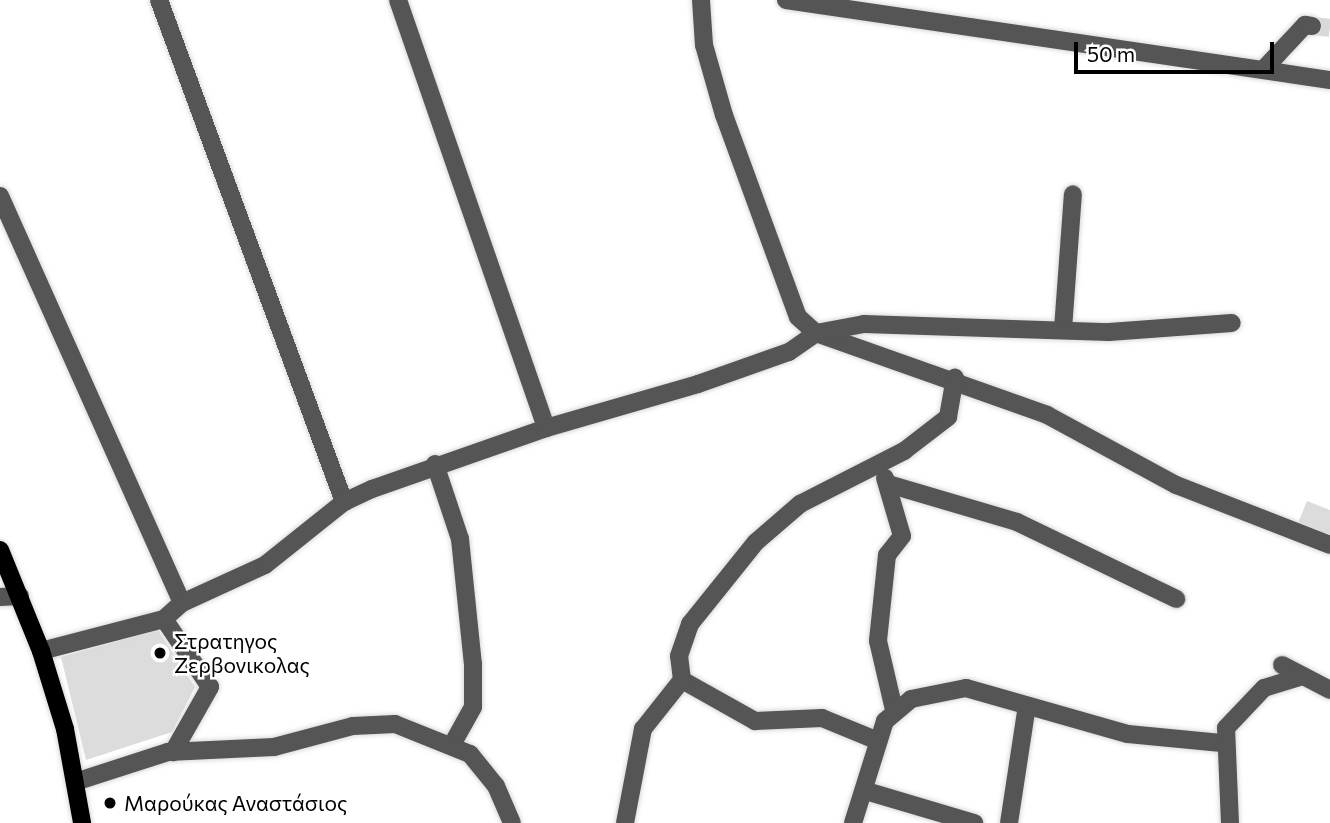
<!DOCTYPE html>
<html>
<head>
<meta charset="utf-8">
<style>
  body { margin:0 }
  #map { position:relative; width:1330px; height:823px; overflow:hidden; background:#fff; font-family:Commissioner,sans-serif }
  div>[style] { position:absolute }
  .green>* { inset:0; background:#dcdcdc }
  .minor-tunnel>* { height:18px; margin-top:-9px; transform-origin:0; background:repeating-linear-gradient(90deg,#d9d9d9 0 18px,transparent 0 27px) }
  .roads { filter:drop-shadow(0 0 2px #dbdbdb) drop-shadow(0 0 2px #dbdbdb) }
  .minor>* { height:18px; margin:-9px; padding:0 9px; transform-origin:9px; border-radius:9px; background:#555 }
  .major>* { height:18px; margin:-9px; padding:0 9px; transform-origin:9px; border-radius:9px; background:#000 }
  .dots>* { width:19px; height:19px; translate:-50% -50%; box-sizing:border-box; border:4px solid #fff; border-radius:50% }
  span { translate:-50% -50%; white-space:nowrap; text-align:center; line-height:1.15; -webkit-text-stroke:5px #fff; paint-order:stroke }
  .poi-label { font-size:21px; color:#000 }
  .left { translate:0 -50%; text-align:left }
  .scale { position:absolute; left:1074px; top:42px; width:200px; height:32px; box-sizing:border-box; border:4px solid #000; border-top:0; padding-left:9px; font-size:21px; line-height:24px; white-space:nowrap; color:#000; -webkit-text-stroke:5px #fff; paint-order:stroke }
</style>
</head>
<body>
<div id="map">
  <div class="green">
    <i style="clip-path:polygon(1307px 501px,1330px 510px,1330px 535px,1298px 523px)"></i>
    <i style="clip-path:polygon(158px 630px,195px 687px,172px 732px,86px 760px,61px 657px)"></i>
  </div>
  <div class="minor-tunnel">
    <i style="left:1312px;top:26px;width:18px;rotate:6deg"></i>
  </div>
  <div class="roads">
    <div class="minor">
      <i style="left:159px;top:0;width:535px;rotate:69.77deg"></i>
      <i style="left:398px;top:0;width:453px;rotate:70.9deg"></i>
      <i style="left:701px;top:0;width:45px;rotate:86.2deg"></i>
      <i style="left:704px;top:45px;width:73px;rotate:74.1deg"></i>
      <i style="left:724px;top:115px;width:215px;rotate:69.9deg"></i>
      <i style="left:798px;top:317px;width:24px;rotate:42deg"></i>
      <i style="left:816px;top:333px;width:245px;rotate:19.5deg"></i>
      <i style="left:1047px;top:415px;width:147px;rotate:28.5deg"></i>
      <i style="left:1176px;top:485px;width:165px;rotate:21.3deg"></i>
      <i style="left:786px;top:0;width:550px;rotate:8.37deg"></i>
      <i style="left:1263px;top:70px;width:62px;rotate:-47deg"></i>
      <i style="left:1305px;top:25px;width:7px;rotate:8deg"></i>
      <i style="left:0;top:196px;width:446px;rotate:65.9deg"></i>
      <i style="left:1063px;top:329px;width:135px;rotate:-85.8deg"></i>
      <i style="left:435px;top:464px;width:79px;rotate:71.6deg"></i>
      <i style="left:460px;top:539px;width:126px;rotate:84.1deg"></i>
      <i style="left:473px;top:664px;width:43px;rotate:90deg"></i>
      <i style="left:473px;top:707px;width:41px;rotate:119.1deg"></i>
      <i style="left:885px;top:478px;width:60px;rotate:73.7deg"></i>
      <i style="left:902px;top:536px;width:24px;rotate:128deg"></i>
      <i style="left:887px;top:555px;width:86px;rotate:96deg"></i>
      <i style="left:878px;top:641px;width:71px;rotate:76.9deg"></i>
      <i style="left:888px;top:484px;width:134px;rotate:16.4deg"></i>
      <i style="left:1017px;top:522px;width:177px;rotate:25.8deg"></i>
      <i style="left:0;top:597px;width:20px;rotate:-3deg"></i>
      <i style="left:164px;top:619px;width:82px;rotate:55.9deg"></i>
      <i style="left:210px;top:687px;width:75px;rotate:119.6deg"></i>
      <i style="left:41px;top:651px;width:127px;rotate:-14.6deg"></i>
      <i style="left:164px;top:619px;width:24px;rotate:-42deg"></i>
      <i style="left:182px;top:603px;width:91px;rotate:-24.6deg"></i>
      <i style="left:265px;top:565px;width:101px;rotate:-38.6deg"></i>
      <i style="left:344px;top:502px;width:31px;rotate:-25deg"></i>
      <i style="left:372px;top:489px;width:184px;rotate:-19.3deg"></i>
      <i style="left:546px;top:428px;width:158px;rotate:-16.1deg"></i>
      <i style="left:698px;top:384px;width:96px;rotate:-19.4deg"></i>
      <i style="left:789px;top:352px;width:33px;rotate:-35deg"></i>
      <i style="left:816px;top:333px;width:49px;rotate:-10.6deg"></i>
      <i style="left:864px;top:324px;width:245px;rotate:1.9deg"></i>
      <i style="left:1109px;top:332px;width:123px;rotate:-4.2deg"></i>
      <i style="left:1282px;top:665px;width:54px;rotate:27.5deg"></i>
      <i style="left:682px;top:680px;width:84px;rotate:29.3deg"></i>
      <i style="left:755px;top:721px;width:67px;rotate:-2.6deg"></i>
      <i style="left:822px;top:718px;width:61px;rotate:22.3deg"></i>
      <i style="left:75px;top:782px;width:98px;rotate:-17.9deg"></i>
      <i style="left:168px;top:752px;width:106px;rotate:-2.7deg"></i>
      <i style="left:274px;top:747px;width:82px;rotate:-14.9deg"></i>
      <i style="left:353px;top:726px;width:42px;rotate:-2.7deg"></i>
      <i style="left:395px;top:724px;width:81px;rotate:21.8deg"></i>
      <i style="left:470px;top:754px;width:41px;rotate:50.9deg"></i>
      <i style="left:496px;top:786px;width:40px;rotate:66.6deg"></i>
      <i style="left:866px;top:791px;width:113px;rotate:16.5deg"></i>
      <i style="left:625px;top:823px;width:96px;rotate:-79.2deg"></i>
      <i style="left:643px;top:729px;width:63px;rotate:-51.5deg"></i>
      <i style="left:682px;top:680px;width:24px;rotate:-97deg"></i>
      <i style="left:679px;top:656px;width:34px;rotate:-71deg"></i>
      <i style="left:690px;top:624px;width:105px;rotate:-51.2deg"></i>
      <i style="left:756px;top:542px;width:58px;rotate:-40.8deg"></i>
      <i style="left:800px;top:504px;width:117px;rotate:-27deg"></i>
      <i style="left:904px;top:451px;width:56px;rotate:-37.7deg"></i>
      <i style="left:948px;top:417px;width:40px;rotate:-80deg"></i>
      <i style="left:853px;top:823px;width:107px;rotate:-72.6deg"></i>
      <i style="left:885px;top:721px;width:34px;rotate:-40deg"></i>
      <i style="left:911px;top:699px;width:56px;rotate:-11.3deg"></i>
      <i style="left:966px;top:688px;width:168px;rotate:15.9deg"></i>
      <i style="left:1128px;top:734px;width:94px;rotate:5.5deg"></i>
      <i style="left:1009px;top:823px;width:118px;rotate:-81.3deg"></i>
      <i style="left:1230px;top:823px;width:95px;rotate:-92.4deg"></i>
      <i style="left:1226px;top:728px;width:55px;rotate:-46.5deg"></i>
      <i style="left:1264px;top:688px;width:41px;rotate:-17.1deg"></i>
    </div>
    <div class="major">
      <i style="left:0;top:550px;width:109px;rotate:67.9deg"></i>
      <i style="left:41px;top:651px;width:82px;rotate:72.9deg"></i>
      <i style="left:65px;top:729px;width:96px;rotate:79.7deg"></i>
    </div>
  </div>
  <div class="dots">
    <i style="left:160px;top:653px;background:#000"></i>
    <i style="left:110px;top:803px;background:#000"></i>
  </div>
  <div class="poi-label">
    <span class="left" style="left:174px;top:653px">Στρατηγος<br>Ζερβονικολας</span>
    <span class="left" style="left:124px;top:803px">Μαρούκας Αναστάσιος</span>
  </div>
  <div class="scale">50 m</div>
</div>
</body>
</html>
